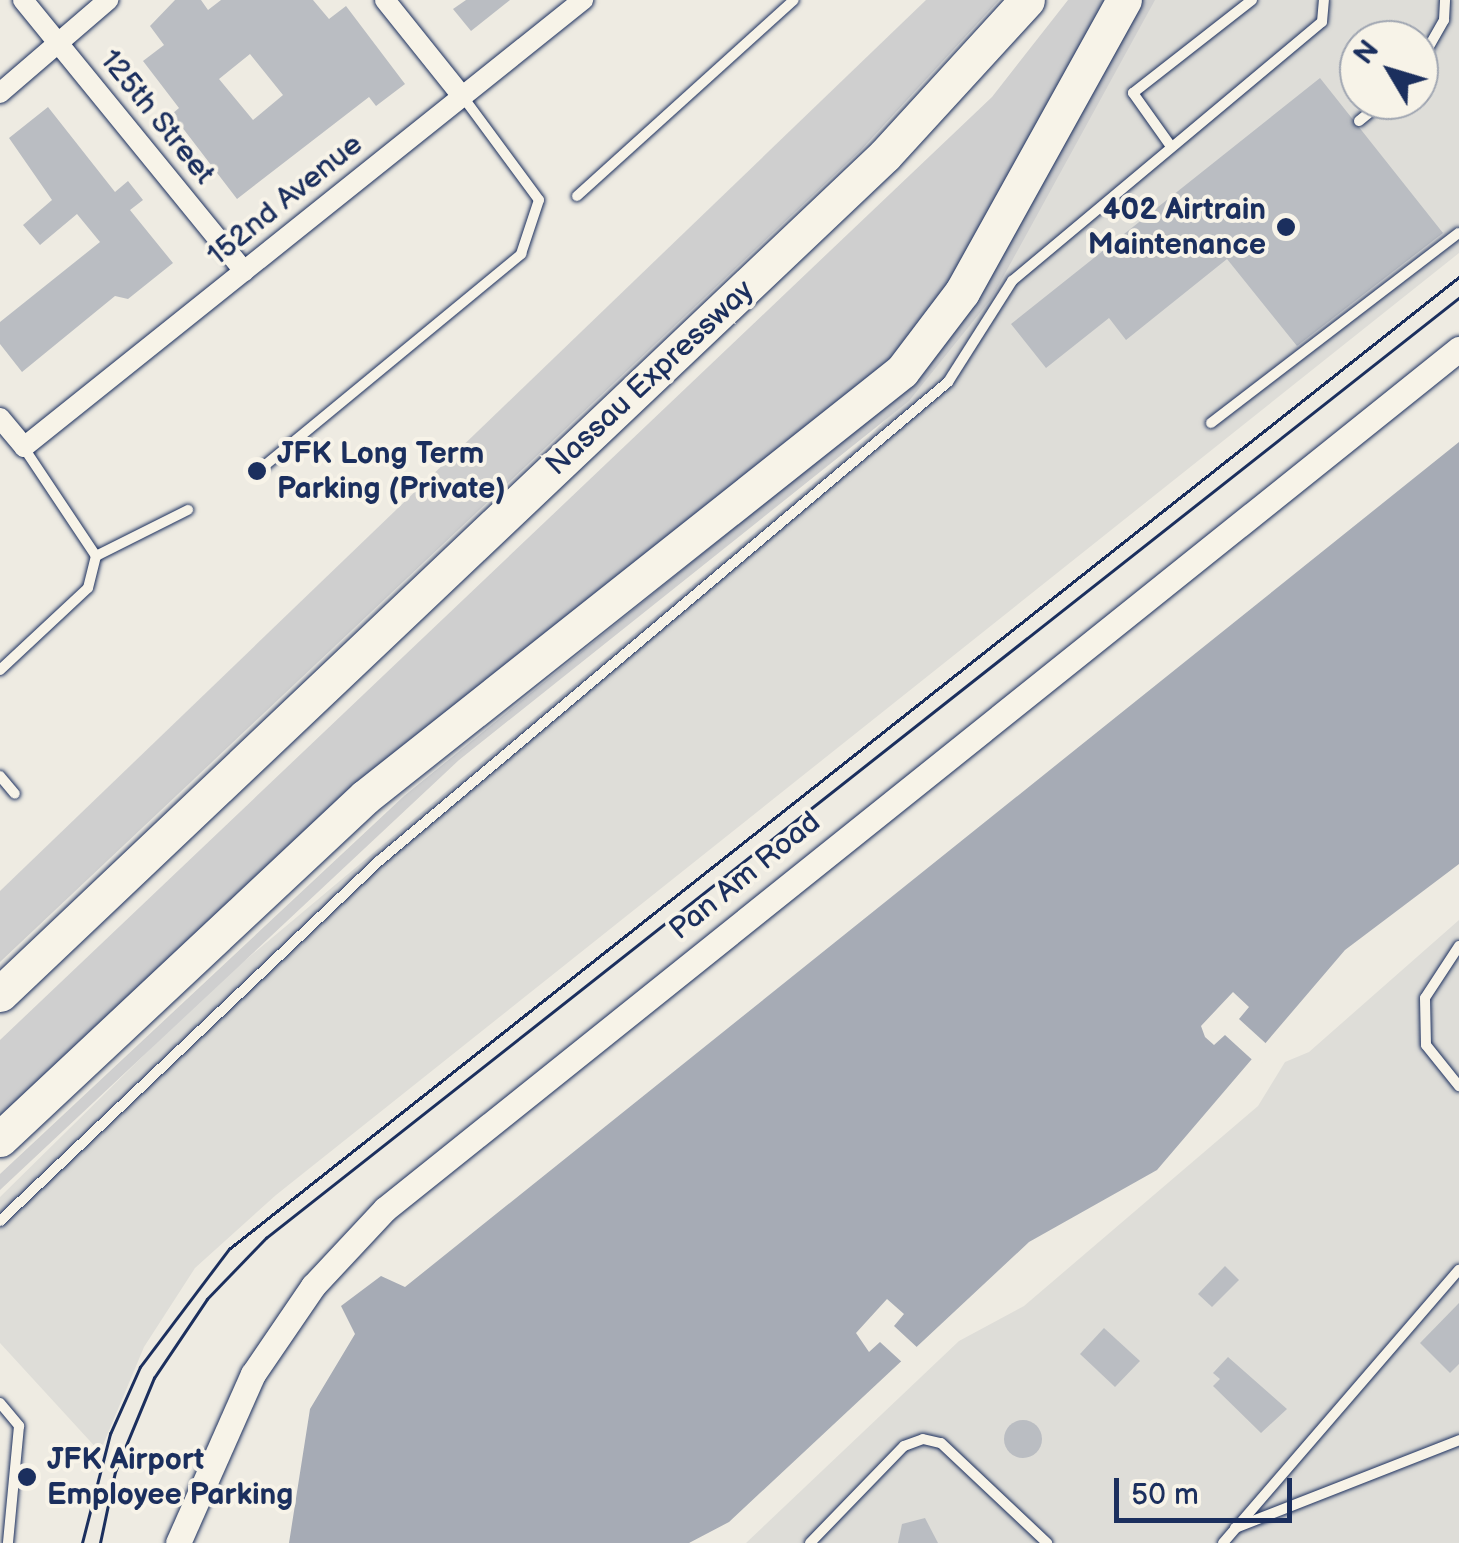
<!DOCTYPE html>
<html>
<head>
<meta charset="utf-8">
<style>
  body { margin:0 }
  #map { position:relative; width:1459px; height:1543px; overflow:hidden; background:#eeebe2; font-family:"Balsamiq Sans",sans-serif }
  div>[style] { position:absolute }
  .built>* { inset:0; background:#deddd8 }
  .green>* { inset:0; background:#cfcfcf }
  .water>* { inset:0; background:#a6abb5 }
  .pier>* { inset:0; background:#eeebe2 }
  .building>* { inset:0; background:#babdc2 }
  .round { border-radius:50% }
  .roads { filter:drop-shadow(0 0 2px #1b2f5e) drop-shadow(0 0 2px #1b2f5e) }
  .service>* { height:10px; margin:-5px; padding:0 5px; transform-origin:5px; border-radius:5px; background:#f7f3e8 }
  .minor>* { height:20px; margin:-10px; padding:0 10px; transform-origin:10px; border-radius:10px; background:#f7f3e8 }
  .tertiary>* { height:25px; margin:-12.5px; padding:0 12.5px; transform-origin:12.5px; border-radius:12.5px; background:#f7f3e8 }
  .motorway>* { height:35px; margin:-17.5px; padding:0 17.5px; transform-origin:17.5px; border-radius:17.5px; background:#f7f3e8 }
  .tram>* { height:2.5px; margin:-1.25px; padding:0 1.25px; transform-origin:1.25px; border-radius:1.25px; background:#1b2f5e }
  .dots>* { width:28px; height:28px; translate:-50% -50%; box-sizing:border-box; border:5px solid #f7f3e8; border-radius:50% }
  span { translate:-50% -50%; white-space:nowrap; text-align:center; line-height:1.15; -webkit-text-stroke:8px #f7f3e8; paint-order:stroke }
  .street-label { font-size:30px; color:#1b2f5e }
  .poi-label { font-size:30px; color:#1b2f5e; font-weight:700 }
  .right { translate:-100% -50%; text-align:right }
  .left { translate:0 -50%; text-align:left }
  .north { position:absolute; left:1339px; top:20px; width:100px; height:100px; box-sizing:border-box; background:#f7f3e8; border:2px solid #9fa5b1; border-radius:50%; rotate:308deg; font-size:28px; font-weight:700; line-height:40px; text-align:center; color:#1b2f5e }
  .north::after { content:''; display:block; margin:auto; width:35px; height:45px; background:#1b2f5e; clip-path:polygon(50% 0,100% 100%,50% 72%,0 100%) }
  .scale { position:absolute; left:1114px; top:1478px; width:178px; height:45px; box-sizing:border-box; border:5px solid #1b2f5e; border-top:0; padding-left:12px; font-size:30px; line-height:35px; white-space:nowrap; color:#1b2f5e; -webkit-text-stroke:8px #f7f3e8; paint-order:stroke }
</style>
</head>
<body>
<div id="map">
  <div class="built">
    <i style="clip-path:polygon(evenodd,1138px 0,1459px 0,1459px 253px,276px 1195px,195px 1268px,144px 1347px,100px 1452px,0 1343px,0 1197px,211px 989px,870px 436px,940px 361px,1138px 0,1359px 40px,1419px 40px,1419px 100px,1359px 100px,1359px 40px)"></i>
    <i style="clip-path:polygon(1459px 920px,1459px 1543px,746px 1543px,959px 1341px,1024px 1306px,1258px 1106px,1285px 1062px,1309px 1052px)"></i>
  </div>
  <div class="green">
    <i style="clip-path:polygon(926px 0,999px 0,861px 150px,0 962px,0 891px)"></i>
    <i style="clip-path:polygon(1068px 0,1117px 0,911px 353px,0 1122px,0 1040px,992px 97px)"></i>
    <i style="clip-path:polygon(1142px 0,1155px 0,991px 299px,909px 401px,459px 760px,0 1190px,0 1174px,404px 796px,899px 394px,985px 287px)"></i>
  </div>
  <div class="water">
    <i style="clip-path:polygon(1459px 442px,1459px 864px,1345px 950px,1157px 1170px,1029px 1242px,729px 1522px,689px 1543px,289px 1543px,310px 1409px,355px 1334px,341px 1306px,381px 1276px,405px 1287px)"></i>
  </div>
  <div class="pier">
    <i style="clip-path:polygon(1233px 992px,1249px 1007px,1239px 1019px,1273px 1050px,1259px 1066px,1225px 1035px,1214px 1045px,1205px 1037px,1201px 1026px)"></i>
    <i style="clip-path:polygon(887px 1299px,904px 1314px,894px 1326px,920px 1350px,904px 1364px,880px 1342px,869px 1352px,856px 1333px)"></i>
  </div>
  <div class="building">
    <i style="clip-path:polygon(evenodd,175px 0,201px 0,208px 10px,221px 0,313px 0,329px 19px,346px 6px,405px 84px,376px 106px,369px 97px,237px 199px,172px 114px,179px 108px,143px 61px,164px 45px,150px 26px,175px 0,250px 54px,283px 95px,253px 120px,219px 79px,250px 54px)"></i>
    <i style="clip-path:polygon(466px 0,510px 0,471px 31px,453px 9px)"></i>
    <i style="clip-path:polygon(1320px 78px,1443px 233px,1297px 346px,1227px 259px,1126px 340px,1109px 318px,1046px 368px,1011px 324px)"></i>
    <i style="clip-path:polygon(48px 107px,115px 192px,128px 181px,143px 200px,130px 210px,173px 263px,128px 299px,115px 296px,22px 372px,0 344px,0 322px,100px 242px,77px 214px,40px 245px,23px 225px,52px 200px,9px 138px)"></i>
    <i style="clip-path:polygon(1225px 1266px,1239px 1280px,1212px 1307px,1198px 1294px)"></i>
    <i style="clip-path:polygon(1459px 1303px,1459px 1364px,1450px 1373px,1420px 1343px)"></i>
    <i style="clip-path:polygon(1104px 1328px,1140px 1361px,1115px 1387px,1080px 1354px)"></i>
    <i style="clip-path:polygon(1228px 1357px,1287px 1409px,1261px 1433px,1213px 1386px,1220px 1379px,1213px 1373px)"></i>
    <i class="round" style="left:1004px;top:1420px;width:38px;height:38px"></i>
    <i style="clip-path:polygon(925px 1518px,938px 1543px,898px 1543px,902px 1524px)"></i>
  </div>
  <div class="roads">
    <div class="service">
      <i style="left:1419px;top:64px;width:51px;rotate:-60.4deg"></i>
      <i style="left:1444px;top:20px;width:20px;rotate:-87deg"></i>
      <i style="left:1359px;top:121px;width:33px;rotate:-39deg"></i>
      <i style="left:1170px;top:145px;width:64px;rotate:-125.4deg"></i>
      <i style="left:1133px;top:93px;width:151px;rotate:-38deg"></i>
      <i style="left:577px;top:196px;width:292px;rotate:-42.1deg"></i>
      <i style="left:1211px;top:423px;width:312px;rotate:-37.5deg"></i>
      <i style="left:24px;top:448px;width:130px;rotate:56.3deg"></i>
      <i style="left:263px;top:467px;width:335px;rotate:-39.5deg"></i>
      <i style="left:521px;top:254px;width:57px;rotate:-71.6deg"></i>
      <i style="left:539px;top:200px;width:128px;rotate:-126.4deg"></i>
      <i style="left:0;top:670px;width:120px;rotate:-43deg"></i>
      <i style="left:88px;top:588px;width:33px;rotate:-76deg"></i>
      <i style="left:96px;top:556px;width:103px;rotate:-26.6deg"></i>
      <i style="left:0;top:776px;width:23px;rotate:50deg"></i>
      <i style="left:1459px;top:946px;width:62px;rotate:123.2deg"></i>
      <i style="left:1425px;top:998px;width:47px;rotate:88.8deg"></i>
      <i style="left:1426px;top:1045px;width:53px;rotate:51.2deg"></i>
      <i style="left:0;top:1221px;width:523px;rotate:-43.53deg"></i>
      <i style="left:379px;top:861px;width:744px;rotate:-40.09deg"></i>
      <i style="left:948px;top:382px;width:120px;rotate:-57.6deg"></i>
      <i style="left:1012px;top:281px;width:404px;rotate:-39.9deg"></i>
      <i style="left:1322px;top:22px;width:22px;rotate:-85deg"></i>
      <i style="left:0;top:1403px;width:30px;rotate:50deg"></i>
      <i style="left:19px;top:1426px;width:118px;rotate:95.4deg"></i>
      <i style="left:1235px;top:1528px;width:241px;rotate:-21.4deg"></i>
      <i style="left:810px;top:1543px;width:135px;rotate:-45.9deg"></i>
      <i style="left:904px;top:1446px;width:20px;rotate:-20deg"></i>
      <i style="left:923px;top:1439px;width:18px;rotate:13deg"></i>
      <i style="left:941px;top:1443px;width:146px;rotate:43.3deg"></i>
      <i style="left:1223px;top:1543px;width:361px;rotate:-49.2deg"></i>
    </div>
    <div class="minor">
      <i style="left:23px;top:0;width:350px;rotate:50.8deg"></i>
      <i style="left:385px;top:0;width:123px;rotate:51.3deg"></i>
      <i style="left:0;top:93px;width:143px;rotate:-40.7deg"></i>
      <i style="left:0;top:418px;width:38px;rotate:50deg"></i>
      <i style="left:24px;top:447px;width:716px;rotate:-38.65deg"></i>
    </div>
    <div class="tertiary">
      <i style="left:178px;top:1543px;width:185px;rotate:-66.1deg"></i>
      <i style="left:253px;top:1374px;width:107px;rotate:-55.7deg"></i>
      <i style="left:313px;top:1286px;width:105px;rotate:-46.9deg"></i>
      <i style="left:385px;top:1209px;width:1376px;rotate:-38.69deg"></i>
    </div>
    <div class="motorway">
      <i style="left:0;top:994px;width:1219px;rotate:-43.47deg"></i>
      <i style="left:885px;top:155px;width:210px;rotate:-47.5deg"></i>
      <i style="left:0;top:1139px;width:500px;rotate:-43.14deg"></i>
      <i style="left:365px;top:797px;width:685px;rotate:-38.42deg"></i>
      <i style="left:902px;top:371px;width:99px;rotate:-52.8deg"></i>
      <i style="left:962px;top:292px;width:334px;rotate:-61deg"></i>
    </div>
  </div>
  <div class="tram">
    <i style="left:82px;top:1543px;width:113px;rotate:-75.6deg"></i>
    <i style="left:110px;top:1434px;width:73px;rotate:-65.9deg"></i>
    <i style="left:140px;top:1367px;width:148px;rotate:-53deg"></i>
    <i style="left:229px;top:1249px;width:1568px;rotate:-38.32deg"></i>
    <i style="left:100px;top:1543px;width:73px;rotate:-78.1deg"></i>
    <i style="left:115px;top:1472px;width:102px;rotate:-67.5deg"></i>
    <i style="left:154px;top:1378px;width:95px;rotate:-56.1deg"></i>
    <i style="left:207px;top:1299px;width:85px;rotate:-46deg"></i>
    <i style="left:266px;top:1238px;width:1519px;rotate:-38.24deg"></i>
  </div>
  <div class="dots">
    <i style="left:1286px;top:227px;background:#1b2f5e"></i>
    <i style="left:257px;top:471px;background:#1b2f5e"></i>
    <i style="left:27px;top:1477px;background:#1b2f5e"></i>
  </div>
  <div class="street-label">
    <span style="left:157px;top:117px;rotate:51deg">125th Street</span>
    <span style="left:285px;top:200px;rotate:-39deg">152nd Avenue</span>
    <span style="left:650px;top:378px;rotate:-43deg">Nassau Expressway</span>
    <span style="left:745px;top:876px;rotate:-39deg">Pan Am Road</span>
  </div>
  <div class="poi-label">
    <span class="right" style="left:1266px;top:227px">402 Airtrain<br>Maintenance</span>
    <span class="left" style="left:277px;top:471px">JFK Long Term<br>Parking (Private)</span>
    <span class="left" style="left:47px;top:1477px">JFK Airport<br>Employee Parking</span>
  </div>
  <div class="north">N</div>
  <div class="scale">50 m</div>
</div>
</body>
</html>
